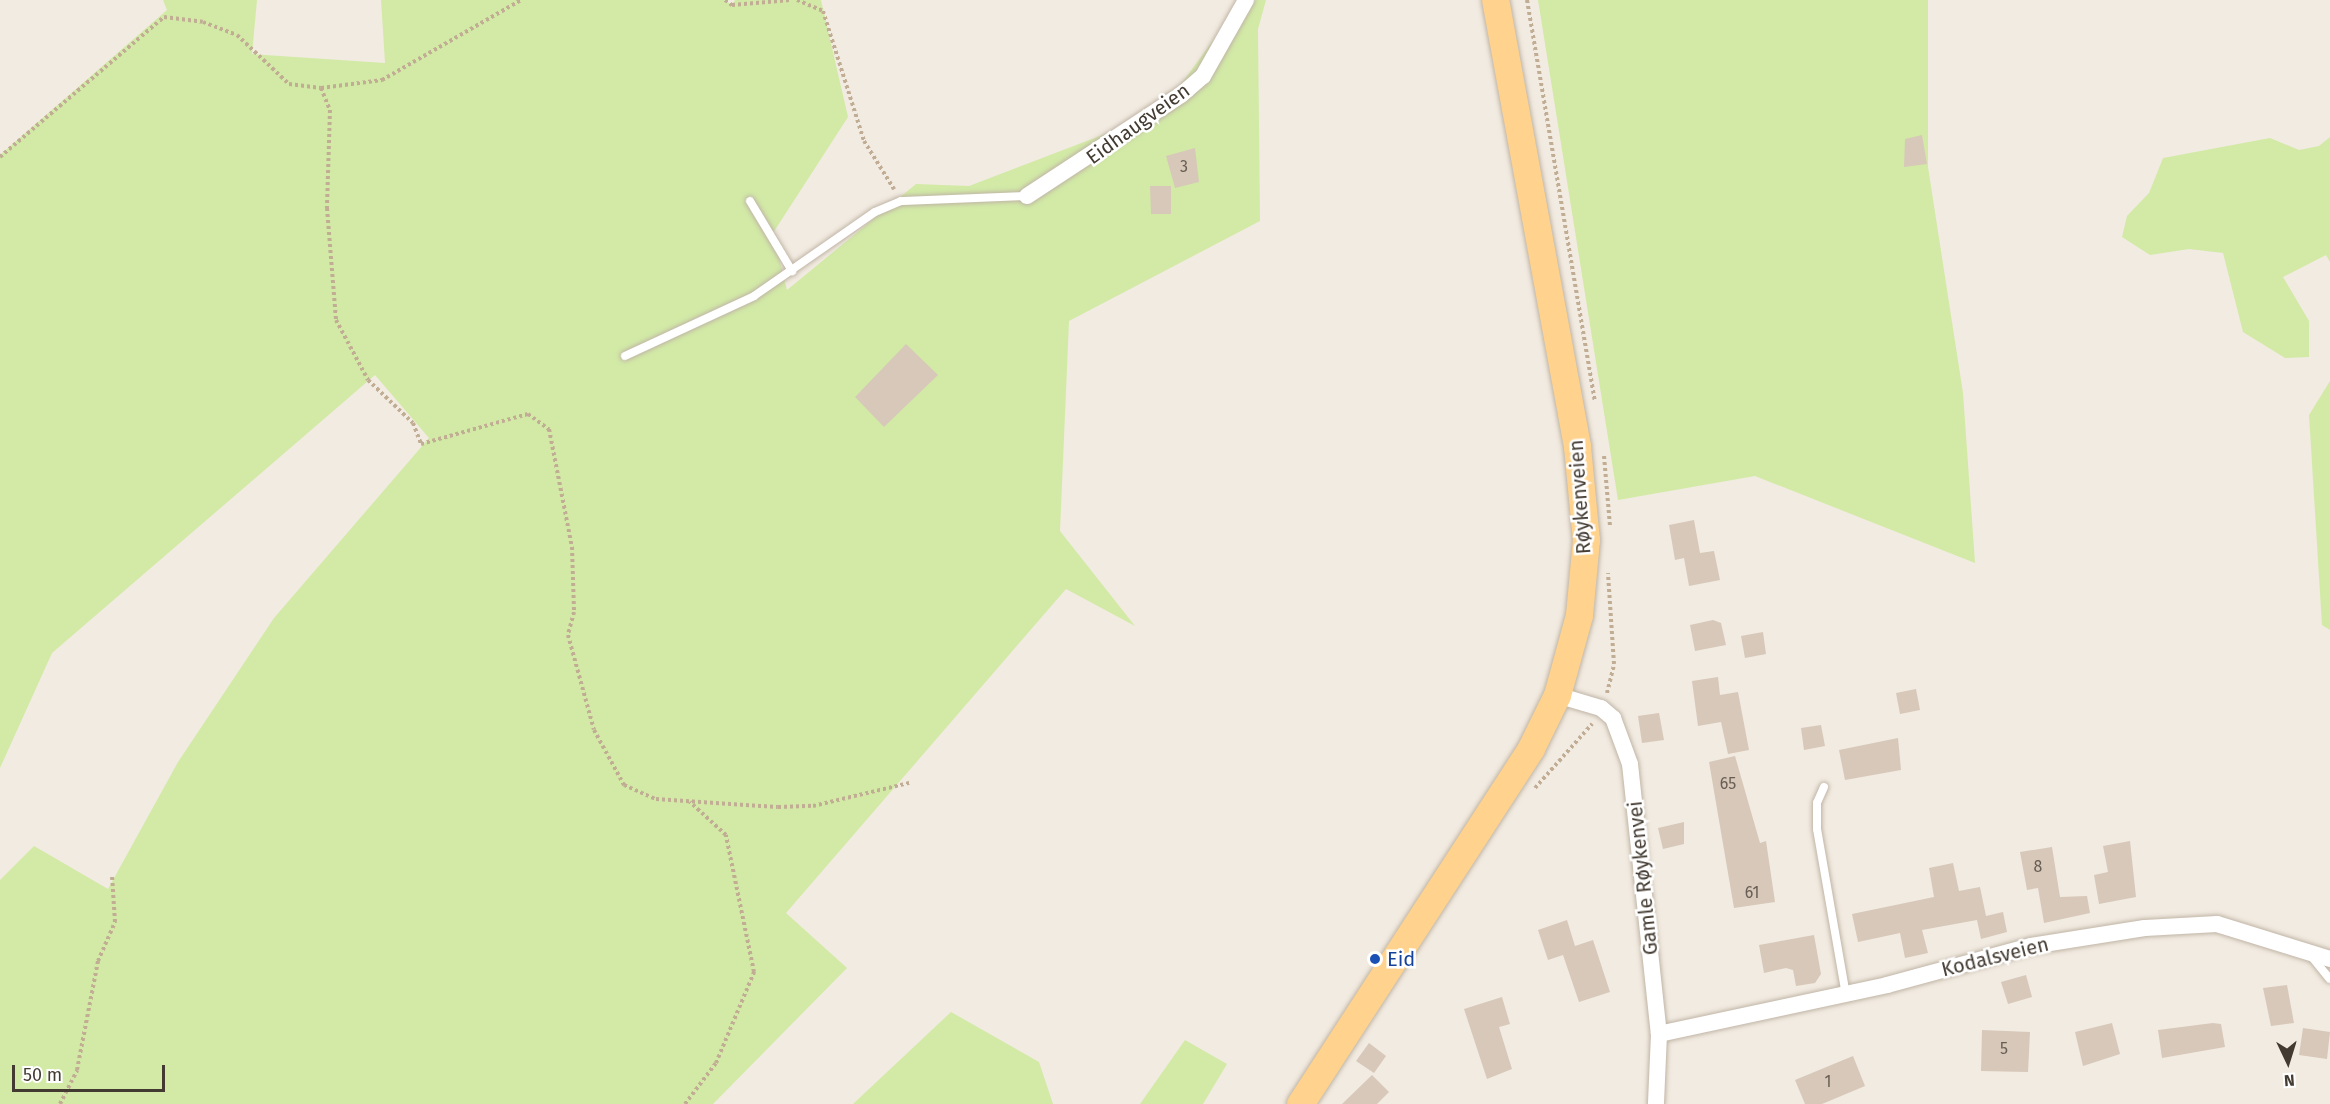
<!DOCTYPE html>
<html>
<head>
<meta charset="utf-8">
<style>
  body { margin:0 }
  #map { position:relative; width:2330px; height:1104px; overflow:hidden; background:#f2ebe1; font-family:"Fira Sans",sans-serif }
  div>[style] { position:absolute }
  .green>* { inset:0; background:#d2eaa6 }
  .building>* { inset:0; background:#d7c8b9 }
  .path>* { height:4px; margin-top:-2px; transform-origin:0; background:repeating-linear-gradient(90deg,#c1ac94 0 3px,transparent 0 6px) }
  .roads { filter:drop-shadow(0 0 2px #c0b5a6) drop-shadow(0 0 2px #c0b5a6) }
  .lane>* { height:8px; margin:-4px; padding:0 4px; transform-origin:4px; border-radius:4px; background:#fff }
  .street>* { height:16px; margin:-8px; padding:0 8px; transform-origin:8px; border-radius:8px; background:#fff }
  .primary>* { height:27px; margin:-13.5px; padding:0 13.5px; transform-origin:13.5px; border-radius:13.5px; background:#ffd38d }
  .dots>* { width:16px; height:16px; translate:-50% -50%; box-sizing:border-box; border:3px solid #fff; border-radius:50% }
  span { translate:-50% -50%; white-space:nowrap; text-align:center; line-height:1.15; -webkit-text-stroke:5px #fff; paint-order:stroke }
  .number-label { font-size:16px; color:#685e54 }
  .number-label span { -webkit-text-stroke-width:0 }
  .street-label { font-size:20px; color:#433b32 }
  .transit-label { font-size:20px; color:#164399 }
  .left { translate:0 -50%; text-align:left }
  .north { position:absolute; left:2258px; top:1032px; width:60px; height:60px; -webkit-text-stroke:4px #fff; paint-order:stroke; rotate:176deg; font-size:16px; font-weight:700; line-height:24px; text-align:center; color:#433b32 }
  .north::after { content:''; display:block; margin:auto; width:21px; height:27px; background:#433b32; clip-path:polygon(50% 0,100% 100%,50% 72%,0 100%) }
  .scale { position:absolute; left:12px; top:1065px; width:153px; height:27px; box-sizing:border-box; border:3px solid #433b32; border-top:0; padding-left:8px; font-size:18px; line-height:21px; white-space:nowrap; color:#433b32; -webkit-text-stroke:4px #fff; paint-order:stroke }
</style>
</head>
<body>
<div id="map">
  <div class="green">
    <i style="clip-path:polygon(163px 0,257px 0,252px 54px,385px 63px,381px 0,725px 0,732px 5px,735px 0,821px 0,848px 117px,773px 233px,787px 290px,916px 184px,969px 186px,1160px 113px,1214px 39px,1256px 0,1266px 0,1258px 29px,1260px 221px,1069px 321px,1060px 531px,1135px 626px,1066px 589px,786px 913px,847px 968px,713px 1104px,0 1104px,0 880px,34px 846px,108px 889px,178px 762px,274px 618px,429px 438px,375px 375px,52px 653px,0 768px,0 155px,167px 10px)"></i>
    <i style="clip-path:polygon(1538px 0,1928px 0,1928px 167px,1963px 393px,1975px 563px,1755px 476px,1618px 500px)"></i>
    <i style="clip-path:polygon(2330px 137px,2330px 262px,2326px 255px,2283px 277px,2309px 321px,2309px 357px,2285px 358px,2243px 332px,2223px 253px,2189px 249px,2150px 255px,2122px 237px,2127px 216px,2149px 193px,2163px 158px,2270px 138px,2299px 150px,2319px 146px)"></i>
    <i style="clip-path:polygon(2330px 381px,2330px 630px,2322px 625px,2309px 415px)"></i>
    <i style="clip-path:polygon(951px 1012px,1039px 1062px,1053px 1104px,853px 1104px)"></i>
    <i style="clip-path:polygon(1185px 1040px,1227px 1064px,1203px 1104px,1140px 1104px)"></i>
  </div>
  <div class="building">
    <i style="clip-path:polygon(1922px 135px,1927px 164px,1904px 167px,1905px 139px)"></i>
    <i style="clip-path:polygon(1195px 148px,1199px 182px,1175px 188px,1166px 156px)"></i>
    <i style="clip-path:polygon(1150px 186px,1171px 186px,1171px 214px,1151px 214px)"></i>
    <i style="clip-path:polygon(906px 344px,938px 375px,884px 427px,855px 397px)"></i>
    <i style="clip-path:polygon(1694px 520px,1700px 553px,1714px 551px,1720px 580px,1689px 586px,1684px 558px,1675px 560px,1669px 525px)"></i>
    <i style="clip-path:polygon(1713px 620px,1721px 623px,1726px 645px,1695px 651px,1690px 625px)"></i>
    <i style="clip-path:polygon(1763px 632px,1766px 654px,1745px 658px,1741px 636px)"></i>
    <i style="clip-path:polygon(1718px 677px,1720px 695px,1738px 692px,1749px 750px,1728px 754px,1721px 722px,1698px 726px,1692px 681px)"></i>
    <i style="clip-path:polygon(1916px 689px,1920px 710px,1900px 714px,1896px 693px)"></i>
    <i style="clip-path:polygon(1659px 713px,1664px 740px,1642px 743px,1638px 716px)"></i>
    <i style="clip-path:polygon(1821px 725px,1825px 746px,1804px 750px,1801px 728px)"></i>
    <i style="clip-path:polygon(1898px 738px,1901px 770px,1845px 780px,1839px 750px)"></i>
    <i style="clip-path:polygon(1735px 756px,1760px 843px,1766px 841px,1775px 902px,1734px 908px,1709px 762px)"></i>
    <i style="clip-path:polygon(1684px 822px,1684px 844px,1663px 849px,1658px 828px)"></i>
    <i style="clip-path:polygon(2130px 841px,2136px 897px,2099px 904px,2094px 875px,2108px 872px,2103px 846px)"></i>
    <i style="clip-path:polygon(2052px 847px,2060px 897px,2087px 896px,2090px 913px,2044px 923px,2038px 888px,2027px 890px,2020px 852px)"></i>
    <i style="clip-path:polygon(1953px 863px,1959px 891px,1980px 887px,1986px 916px,2003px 912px,2007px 932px,1981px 939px,1977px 920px,1922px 930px,1928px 953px,1905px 958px,1900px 933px,1858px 942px,1852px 914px,1934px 897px,1929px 868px)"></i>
    <i style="clip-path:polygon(1567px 920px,1575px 946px,1593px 940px,1610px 992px,1579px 1002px,1563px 955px,1548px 960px,1538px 930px)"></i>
    <i style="clip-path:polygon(1814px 935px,1821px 974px,1815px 983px,1796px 986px,1793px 970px,1786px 968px,1764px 973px,1759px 945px)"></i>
    <i style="clip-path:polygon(2026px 975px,2032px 997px,2008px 1004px,2001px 982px)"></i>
    <i style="clip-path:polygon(2287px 985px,2294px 1023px,2271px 1026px,2263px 988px)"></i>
    <i style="clip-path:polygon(1502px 997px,1510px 1024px,1499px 1027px,1512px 1069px,1487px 1079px,1464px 1009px)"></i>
    <i style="clip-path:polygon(2112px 1023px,2120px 1054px,2083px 1066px,2075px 1032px)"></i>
    <i style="clip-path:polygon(2213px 1023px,2221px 1024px,2225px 1047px,2162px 1058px,2158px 1030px)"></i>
    <i style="clip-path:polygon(2303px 1028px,2330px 1032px,2327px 1059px,2299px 1055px)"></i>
    <i style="clip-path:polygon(1982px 1030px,2030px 1032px,2028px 1072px,1981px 1071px)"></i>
    <i style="clip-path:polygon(1369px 1043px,1386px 1056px,1374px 1073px,1356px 1061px)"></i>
    <i style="clip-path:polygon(1853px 1056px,1865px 1086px,1822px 1104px,1805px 1104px,1795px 1080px)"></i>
    <i style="clip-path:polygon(1372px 1075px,1389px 1092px,1377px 1104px,1342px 1104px)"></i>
  </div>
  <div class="path">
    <i style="left:725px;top:0;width:9px;rotate:36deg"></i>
    <i style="left:732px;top:5px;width:58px;rotate:-4.9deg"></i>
    <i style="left:797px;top:0;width:28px;rotate:23deg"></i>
    <i style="left:823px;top:11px;width:136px;rotate:72.5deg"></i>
    <i style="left:864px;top:141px;width:57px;rotate:58deg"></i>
    <i style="left:1527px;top:0;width:407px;rotate:80.4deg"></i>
    <i style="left:321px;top:88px;width:24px;rotate:68deg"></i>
    <i style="left:330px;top:110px;width:98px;rotate:91.8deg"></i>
    <i style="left:327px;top:208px;width:112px;rotate:85.4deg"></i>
    <i style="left:336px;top:320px;width:68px;rotate:61.9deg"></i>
    <i style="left:368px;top:380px;width:62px;rotate:43.7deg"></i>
    <i style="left:413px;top:423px;width:22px;rotate:69deg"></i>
    <i style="left:421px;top:444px;width:111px;rotate:-15.7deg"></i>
    <i style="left:528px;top:414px;width:26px;rotate:36deg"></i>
    <i style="left:549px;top:429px;width:120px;rotate:79deg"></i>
    <i style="left:572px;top:547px;width:65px;rotate:88.2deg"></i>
    <i style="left:574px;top:612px;width:24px;rotate:105deg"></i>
    <i style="left:568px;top:635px;width:98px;rotate:74.7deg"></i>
    <i style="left:594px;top:730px;width:63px;rotate:61.4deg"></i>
    <i style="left:624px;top:785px;width:35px;rotate:24deg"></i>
    <i style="left:656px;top:799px;width:122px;rotate:3.8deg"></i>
    <i style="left:778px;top:807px;width:35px;rotate:-2deg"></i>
    <i style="left:813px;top:806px;width:99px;rotate:-13.5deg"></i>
    <i style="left:0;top:157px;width:216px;rotate:-40.5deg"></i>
    <i style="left:164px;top:17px;width:39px;rotate:7deg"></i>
    <i style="left:203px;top:22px;width:36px;rotate:21deg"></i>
    <i style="left:237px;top:35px;width:71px;rotate:43.3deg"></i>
    <i style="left:289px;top:84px;width:32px;rotate:7deg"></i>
    <i style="left:321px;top:88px;width:62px;rotate:-7.5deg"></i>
    <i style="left:382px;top:80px;width:160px;rotate:-29.9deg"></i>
    <i style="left:1604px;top:456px;width:70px;rotate:85.1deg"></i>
    <i style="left:1607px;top:693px;width:30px;rotate:-76deg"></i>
    <i style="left:1614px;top:664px;width:91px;rotate:-93.8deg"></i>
    <i style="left:1535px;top:788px;width:86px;rotate:-48.3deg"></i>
    <i style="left:60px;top:1104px;width:38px;rotate:-63deg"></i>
    <i style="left:77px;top:1070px;width:111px;rotate:-79.1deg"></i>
    <i style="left:98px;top:961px;width:43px;rotate:-66.4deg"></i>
    <i style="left:115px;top:922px;width:47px;rotate:-93.7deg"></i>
    <i style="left:685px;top:1104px;width:51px;rotate:-52.9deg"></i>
    <i style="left:716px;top:1063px;width:99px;rotate:-67.3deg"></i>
    <i style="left:754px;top:972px;width:140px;rotate:-101.6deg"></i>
    <i style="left:726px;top:835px;width:49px;rotate:-137.5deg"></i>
  </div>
  <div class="roads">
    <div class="lane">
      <i style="left:750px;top:201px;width:82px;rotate:59deg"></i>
      <i style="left:625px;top:356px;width:142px;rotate:-24.9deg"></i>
      <i style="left:754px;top:296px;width:147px;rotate:-34.8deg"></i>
      <i style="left:875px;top:212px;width:28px;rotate:-23deg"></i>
      <i style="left:901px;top:201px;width:126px;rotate:-2.3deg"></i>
      <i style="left:1824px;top:787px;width:17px;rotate:114deg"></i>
      <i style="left:1817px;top:803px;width:26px;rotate:90deg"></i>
      <i style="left:1817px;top:829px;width:169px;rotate:80.1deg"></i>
      <i style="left:2312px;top:957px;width:28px;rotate:51deg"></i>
    </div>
    <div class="street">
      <i style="left:1027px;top:196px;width:184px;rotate:-33.3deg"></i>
      <i style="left:1181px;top:95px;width:29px;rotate:-41deg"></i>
      <i style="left:1203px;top:76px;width:87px;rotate:-60.5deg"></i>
      <i style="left:1557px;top:695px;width:46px;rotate:16.5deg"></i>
      <i style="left:1601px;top:708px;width:16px;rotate:40deg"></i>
      <i style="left:1613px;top:718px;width:49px;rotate:69.7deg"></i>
      <i style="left:1630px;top:764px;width:272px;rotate:83.9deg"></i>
      <i style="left:1659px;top:1034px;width:70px;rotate:92.5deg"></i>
      <i style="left:1659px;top:1034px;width:233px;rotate:-12.1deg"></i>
      <i style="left:1887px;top:985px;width:149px;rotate:-15.2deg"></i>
      <i style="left:2031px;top:946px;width:115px;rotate:-9deg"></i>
      <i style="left:2145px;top:928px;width:72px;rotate:-3.2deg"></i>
      <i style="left:2217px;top:924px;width:118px;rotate:17.2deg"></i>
    </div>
    <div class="primary">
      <i style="left:1300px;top:1104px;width:424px;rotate:-57deg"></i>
      <i style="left:1531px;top:748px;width:59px;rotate:-63.9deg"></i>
      <i style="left:1557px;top:695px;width:83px;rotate:-74.6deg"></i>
      <i style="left:1579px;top:615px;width:75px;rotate:-84.7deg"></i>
      <i style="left:1586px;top:540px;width:94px;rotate:-95.5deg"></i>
      <i style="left:1577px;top:446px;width:453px;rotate:-100.4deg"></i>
    </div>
  </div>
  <div class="dots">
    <i style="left:1375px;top:959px;background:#1a4fb4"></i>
  </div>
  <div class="number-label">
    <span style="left:1184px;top:167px">3</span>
    <span style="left:1728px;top:784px">65</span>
    <span style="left:2038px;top:867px">8</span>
    <span style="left:1752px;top:893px">61</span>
    <span style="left:2004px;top:1049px">5</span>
    <span style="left:1828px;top:1082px">1</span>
  </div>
  <div class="street-label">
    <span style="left:1138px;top:124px;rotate:-36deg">Eidhaugveien</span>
    <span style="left:1580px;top:497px;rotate:-94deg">Røykenveien</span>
    <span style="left:1643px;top:878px;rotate:-96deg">Gamle Røykenvei</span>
    <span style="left:1995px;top:957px;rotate:-14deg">Kodalsveien</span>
  </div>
  <div class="transit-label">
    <span class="left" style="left:1387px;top:959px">Eid</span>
  </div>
  <div class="north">N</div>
  <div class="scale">50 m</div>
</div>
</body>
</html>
